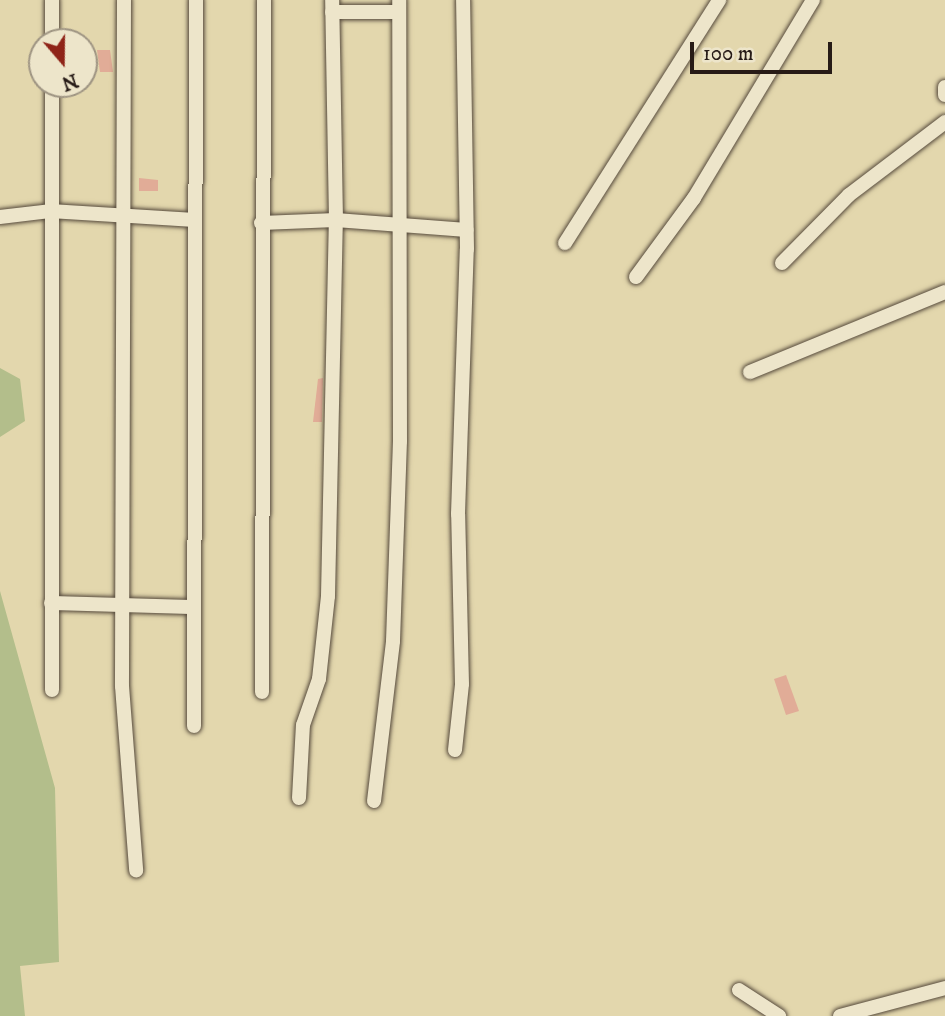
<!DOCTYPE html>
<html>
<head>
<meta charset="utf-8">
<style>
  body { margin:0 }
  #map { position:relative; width:945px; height:1016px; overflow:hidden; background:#e3d7ad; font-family:"IM FELL DW Pica",serif }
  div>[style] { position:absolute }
  .green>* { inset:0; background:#b3be8b }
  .building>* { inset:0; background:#e1ac97 }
  .roads { filter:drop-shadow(0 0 2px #564a3c) drop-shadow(0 0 2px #564a3c) }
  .minor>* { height:14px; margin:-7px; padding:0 7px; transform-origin:7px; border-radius:7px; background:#ede5ca }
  span { translate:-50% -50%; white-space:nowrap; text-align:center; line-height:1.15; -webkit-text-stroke:7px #ede5ca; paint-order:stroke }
  .north { position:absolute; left:28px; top:28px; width:70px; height:70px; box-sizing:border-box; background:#ede5ca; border:2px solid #9e9482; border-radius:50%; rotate:160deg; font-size:19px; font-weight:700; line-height:28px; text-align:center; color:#271b17 }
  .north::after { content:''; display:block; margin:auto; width:24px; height:32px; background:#8f2418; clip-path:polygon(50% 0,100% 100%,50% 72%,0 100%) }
  .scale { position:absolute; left:690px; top:42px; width:142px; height:32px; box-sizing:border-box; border:4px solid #271b17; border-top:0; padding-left:9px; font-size:21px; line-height:24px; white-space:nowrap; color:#271b17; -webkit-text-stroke:5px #ede5ca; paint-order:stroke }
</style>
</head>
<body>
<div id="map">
  <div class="green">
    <i style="clip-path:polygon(0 368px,20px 379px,25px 421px,0 437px)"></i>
    <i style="clip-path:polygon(0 591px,55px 788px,59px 962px,20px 966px,25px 1016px,0 1016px)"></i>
  </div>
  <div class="building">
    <i style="clip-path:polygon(97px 50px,110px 50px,113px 72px,100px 72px)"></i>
    <i style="clip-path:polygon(139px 178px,158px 180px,158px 191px,139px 191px)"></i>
    <i style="clip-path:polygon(323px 378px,322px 422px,313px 422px,318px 379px)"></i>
    <i style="clip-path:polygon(786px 675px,799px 711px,786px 715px,774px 679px)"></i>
  </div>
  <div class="roads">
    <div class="minor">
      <i style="left:52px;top:0;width:42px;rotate:90deg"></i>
      <i style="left:124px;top:0;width:686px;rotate:90.17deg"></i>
      <i style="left:122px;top:686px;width:185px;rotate:85.6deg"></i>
      <i style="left:332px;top:12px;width:67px"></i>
      <i style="left:52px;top:84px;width:606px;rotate:90deg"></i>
      <i style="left:945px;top:87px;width:8px;rotate:90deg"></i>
      <i style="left:0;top:217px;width:50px;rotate:-6.8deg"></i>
      <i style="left:50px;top:211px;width:145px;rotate:3.6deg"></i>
      <i style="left:261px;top:223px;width:75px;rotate:-2.3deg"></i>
      <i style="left:336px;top:220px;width:131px;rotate:4.4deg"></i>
      <i style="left:565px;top:243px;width:288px;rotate:-57.6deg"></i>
      <i style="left:782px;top:263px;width:95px;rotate:-45.4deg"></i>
      <i style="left:849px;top:195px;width:121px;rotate:-37.2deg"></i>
      <i style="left:636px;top:277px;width:98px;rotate:-53.7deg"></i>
      <i style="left:694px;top:198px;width:231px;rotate:-59deg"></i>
      <i style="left:750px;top:372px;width:211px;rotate:-22.3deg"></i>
      <i style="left:51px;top:603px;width:141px;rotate:1.6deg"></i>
      <i style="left:262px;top:692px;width:692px;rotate:-89.83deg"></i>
      <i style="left:194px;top:726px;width:726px;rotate:-89.84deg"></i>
      <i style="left:455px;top:750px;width:66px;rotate:-83.9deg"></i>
      <i style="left:462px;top:684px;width:170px;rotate:-91.3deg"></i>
      <i style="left:458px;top:514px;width:265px;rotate:-88.1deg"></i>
      <i style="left:467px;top:249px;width:249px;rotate:-90.9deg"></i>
      <i style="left:299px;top:798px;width:73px;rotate:-86.9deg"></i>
      <i style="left:303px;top:725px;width:49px;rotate:-70.8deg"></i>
      <i style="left:319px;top:679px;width:83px;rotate:-83.8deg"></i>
      <i style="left:328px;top:596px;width:376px;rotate:-88.8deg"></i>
      <i style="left:336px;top:220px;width:220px;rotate:-91deg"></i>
      <i style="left:374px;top:801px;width:161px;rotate:-83.2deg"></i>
      <i style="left:393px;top:641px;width:200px;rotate:-88deg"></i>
      <i style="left:400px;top:441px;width:441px;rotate:-90.1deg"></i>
      <i style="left:739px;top:990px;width:48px;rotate:33deg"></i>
      <i style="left:840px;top:1016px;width:109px;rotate:-14.9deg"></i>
    </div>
  </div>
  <div class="north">N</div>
  <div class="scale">100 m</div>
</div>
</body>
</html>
